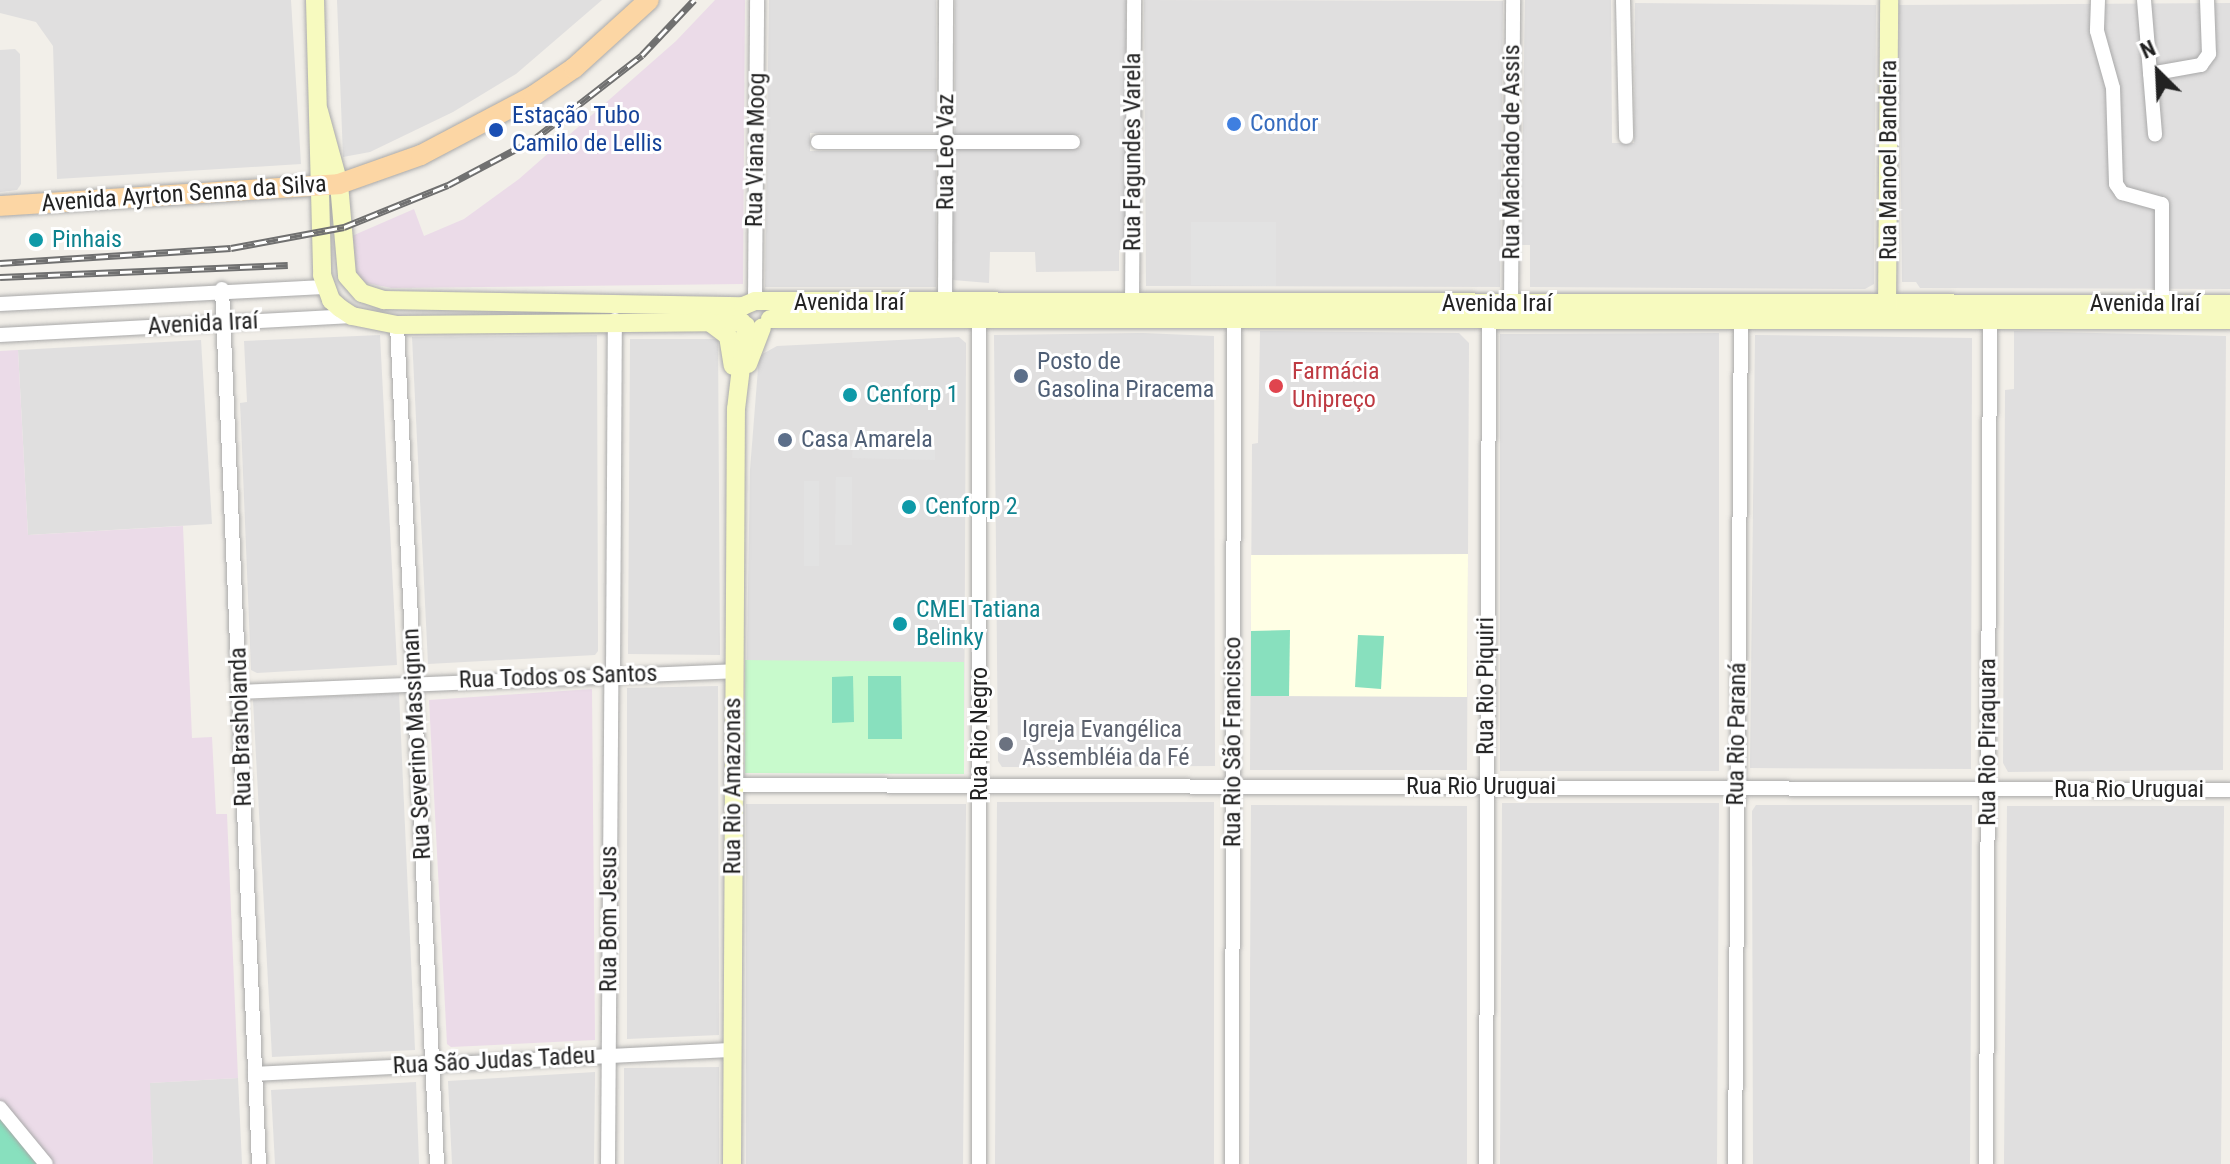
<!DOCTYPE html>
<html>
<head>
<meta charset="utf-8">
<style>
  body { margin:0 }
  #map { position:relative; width:2230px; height:1164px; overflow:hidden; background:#f2efe9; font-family:"Roboto Condensed",sans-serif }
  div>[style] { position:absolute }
  .residential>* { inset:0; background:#e0dfdf }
  .industrial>* { inset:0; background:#ebdbe8 }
  .education>* { inset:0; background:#ffffe5 }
  .park>* { inset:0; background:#c8facc }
  .pitch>* { inset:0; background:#88e0be }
  .parking>* { inset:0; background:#e2e2e2 }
  .roads { filter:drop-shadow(0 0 2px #a9a9a9) drop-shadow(0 0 2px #a9a9a9) }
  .street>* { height:14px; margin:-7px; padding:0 7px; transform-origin:7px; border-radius:7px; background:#fff }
  .secondary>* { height:18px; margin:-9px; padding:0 9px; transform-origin:9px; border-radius:9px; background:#f7fabf }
  .primary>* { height:20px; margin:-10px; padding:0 10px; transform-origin:10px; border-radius:10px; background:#fcd6a4 }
  .rail>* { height:7px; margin-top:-3.5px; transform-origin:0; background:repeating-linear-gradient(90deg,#fff 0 12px,#707070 0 24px); box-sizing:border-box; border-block:2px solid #707070 }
  .dots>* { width:22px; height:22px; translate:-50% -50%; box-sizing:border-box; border:4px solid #fff; border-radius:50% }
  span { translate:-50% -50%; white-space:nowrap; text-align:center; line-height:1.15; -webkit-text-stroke:6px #fff; paint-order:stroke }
  .transit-label { font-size:24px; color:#164399 }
  .left { translate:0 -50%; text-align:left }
  .shop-label { font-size:24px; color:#366cbe }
  .street-label { font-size:24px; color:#222 }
  .culture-label { font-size:24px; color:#0d838f }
  .service-label { font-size:24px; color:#4e5e75 }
  .health-label { font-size:24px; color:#be3a42 }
  .worship-label { font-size:24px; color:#5b616d }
  .north { position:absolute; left:2118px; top:32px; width:80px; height:80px; -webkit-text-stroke:6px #fff; paint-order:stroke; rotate:336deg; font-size:22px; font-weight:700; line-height:32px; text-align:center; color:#222 }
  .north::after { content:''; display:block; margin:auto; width:28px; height:36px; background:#222; clip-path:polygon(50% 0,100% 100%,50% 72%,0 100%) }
</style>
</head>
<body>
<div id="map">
  <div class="residential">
    <i style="clip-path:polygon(0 0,291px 0,301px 164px,57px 179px,53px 46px,36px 22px,0 13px)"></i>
    <i style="clip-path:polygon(337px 0,602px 0,516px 74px,453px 112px,370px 152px,343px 157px)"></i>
    <i style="clip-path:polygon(769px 0,936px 0,936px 133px,810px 133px,810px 151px,936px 151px,936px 287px,765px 287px)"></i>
    <i style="clip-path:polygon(955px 0,1126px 0,1125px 249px,1119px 250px,1119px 271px,1036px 272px,1035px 252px,990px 252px,989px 283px,953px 280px,953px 149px,1080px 148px,1080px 135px,955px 135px)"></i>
    <i style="clip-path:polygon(1144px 0,1503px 1px,1500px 287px,1146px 286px)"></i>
    <i style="clip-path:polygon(1525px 0,1611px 0,1612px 143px,1634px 143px,1635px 3px,1876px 5px,1874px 284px,1865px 289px,1530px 287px,1530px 245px,1521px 245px)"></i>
    <i style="clip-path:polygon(2230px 3px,2230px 289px,1920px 288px,1916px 282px,1902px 282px,1899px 5px)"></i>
    <i style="clip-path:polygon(15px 49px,20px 54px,21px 184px,17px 190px,0 192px,0 50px)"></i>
    <i style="clip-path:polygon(1260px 331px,1459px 333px,1469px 343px,1467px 770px,1250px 770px,1252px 444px,1258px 443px)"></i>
    <i style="clip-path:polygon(2014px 331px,2226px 336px,2223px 770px,2008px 772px,2003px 763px,2005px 390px,2014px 389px)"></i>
    <i style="clip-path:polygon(1142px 333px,1214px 336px,1215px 766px,1002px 767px,998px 761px,994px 335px)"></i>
    <i style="clip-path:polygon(1719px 333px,1719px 771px,1500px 771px,1500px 334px)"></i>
    <i style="clip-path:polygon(380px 335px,397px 665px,257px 673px,251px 670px,241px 424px,240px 403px,247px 402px,244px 341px)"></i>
    <i style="clip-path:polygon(597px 335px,598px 651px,595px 655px,428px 664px,412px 337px)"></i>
    <i style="clip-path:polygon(1755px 335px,1972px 338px,1971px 769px,1750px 768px)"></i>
    <i style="clip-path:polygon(959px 337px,966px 343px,964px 774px,745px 773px,750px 470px,759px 356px,777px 346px)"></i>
    <i style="clip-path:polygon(630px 339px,718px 339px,720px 655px,628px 654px)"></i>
    <i style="clip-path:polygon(201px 340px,212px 524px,28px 535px,18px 350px)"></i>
    <i style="clip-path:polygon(718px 686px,719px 1035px,627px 1039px,627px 688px)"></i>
    <i style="clip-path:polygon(399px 693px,415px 1050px,272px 1057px,253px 700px)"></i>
    <i style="clip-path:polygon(997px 802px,1214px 802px,1214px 1164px,995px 1164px)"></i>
    <i style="clip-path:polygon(1502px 803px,1719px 803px,1717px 1164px,1500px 1164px)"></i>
    <i style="clip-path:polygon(746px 804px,966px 804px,963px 1164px,746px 1164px)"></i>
    <i style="clip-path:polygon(1251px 805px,1467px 806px,1467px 1164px,1249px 1164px)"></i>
    <i style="clip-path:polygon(1756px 805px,1972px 805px,1970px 1164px,1753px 1164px,1752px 811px)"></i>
    <i style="clip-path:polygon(2007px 806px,2224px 806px,2221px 1164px,2004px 1164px)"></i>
    <i style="clip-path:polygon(719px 1067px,719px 1164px,624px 1164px,624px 1068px)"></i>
    <i style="clip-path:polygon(595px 1072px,594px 1164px,452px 1164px,448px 1081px)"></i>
    <i style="clip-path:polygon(238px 1078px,242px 1164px,153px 1164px,149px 1083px)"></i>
    <i style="clip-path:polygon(416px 1082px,419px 1164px,275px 1164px,271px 1090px)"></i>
  </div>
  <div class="industrial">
    <i style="clip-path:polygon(715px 0,745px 0,743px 284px,392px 288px,366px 283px,356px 275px,352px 236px,414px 209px,424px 236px,464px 219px,519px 179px,676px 41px)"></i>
    <i style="clip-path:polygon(18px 350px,28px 535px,183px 526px,192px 738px,212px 737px,216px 814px,227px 814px,238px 1078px,150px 1083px,153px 1164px,46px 1164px,0 1108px,0 351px)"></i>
    <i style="clip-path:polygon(592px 689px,595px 1040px,451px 1047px,447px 1044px,429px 700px)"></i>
  </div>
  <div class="education">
    <i style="clip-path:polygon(1468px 554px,1467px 697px,1251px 696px,1251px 555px)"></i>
  </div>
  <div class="park">
    <i style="clip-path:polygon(745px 660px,964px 662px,964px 774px,745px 773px)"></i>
  </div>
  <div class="pitch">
    <i style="clip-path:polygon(1290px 630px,1289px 696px,1251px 696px,1251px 631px)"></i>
    <i style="clip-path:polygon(1358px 635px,1384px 636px,1381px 689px,1355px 687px)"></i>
    <i style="clip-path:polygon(853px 676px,854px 722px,832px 723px,832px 677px)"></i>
    <i style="clip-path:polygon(868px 676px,901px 676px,902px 739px,868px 739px)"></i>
    <i style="clip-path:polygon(0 1108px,46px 1164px,0 1164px)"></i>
  </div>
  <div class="parking">
    <i style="clip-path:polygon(1191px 222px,1276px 222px,1276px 286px,1191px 285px)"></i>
    <i style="clip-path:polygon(853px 445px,935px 447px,935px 460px,852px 458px)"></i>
    <i style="clip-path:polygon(836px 477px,852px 477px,852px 545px,835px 545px)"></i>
    <i style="clip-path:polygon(804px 481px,819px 481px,819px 566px,804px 566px)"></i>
  </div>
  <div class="roads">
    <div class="street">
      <i style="left:1623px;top:0;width:137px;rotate:88.7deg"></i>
      <i style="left:2098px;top:0;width:31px;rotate:92deg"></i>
      <i style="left:2097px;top:31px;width:59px;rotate:74.3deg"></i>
      <i style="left:2113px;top:88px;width:96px;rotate:88.2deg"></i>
      <i style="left:2116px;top:184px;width:11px;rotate:56deg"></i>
      <i style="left:2122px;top:193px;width:41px;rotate:15.4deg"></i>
      <i style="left:2162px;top:204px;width:100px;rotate:90deg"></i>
      <i style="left:2144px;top:0;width:135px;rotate:85.3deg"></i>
      <i style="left:2150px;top:74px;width:52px;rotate:-10deg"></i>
      <i style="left:2201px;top:65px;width:14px;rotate:-54deg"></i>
      <i style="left:2209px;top:54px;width:54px;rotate:-92.1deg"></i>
      <i style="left:818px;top:142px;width:255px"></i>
      <i style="left:222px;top:289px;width:876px;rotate:87.58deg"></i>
      <i style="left:755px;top:301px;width:301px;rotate:-89.6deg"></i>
      <i style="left:0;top:304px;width:324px;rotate:-3deg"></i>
      <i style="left:945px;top:304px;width:304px;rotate:-89.8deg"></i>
      <i style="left:1132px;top:304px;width:304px;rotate:-89.6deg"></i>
      <i style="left:1511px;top:304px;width:304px;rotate:-89.6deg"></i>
      <i style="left:397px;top:325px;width:840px;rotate:87.27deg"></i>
      <i style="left:0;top:335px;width:353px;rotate:-3.1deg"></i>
      <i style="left:613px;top:675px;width:355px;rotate:-89.7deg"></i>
      <i style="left:239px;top:692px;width:494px;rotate:-2.4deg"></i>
      <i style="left:733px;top:785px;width:1497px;rotate:0.19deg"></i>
      <i style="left:255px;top:1074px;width:478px;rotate:-2.9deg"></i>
      <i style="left:0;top:1108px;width:72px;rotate:50.6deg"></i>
      <i style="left:608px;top:1164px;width:489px;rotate:-89.6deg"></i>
      <i style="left:979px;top:1164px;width:852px;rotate:-90deg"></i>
      <i style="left:1232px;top:1164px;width:845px;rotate:-89.86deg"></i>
      <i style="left:1486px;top:1164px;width:852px;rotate:-89.8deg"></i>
      <i style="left:1735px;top:1164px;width:852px;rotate:-89.6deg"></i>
      <i style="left:1986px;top:1164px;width:844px;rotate:-89.73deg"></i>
    </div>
    <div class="secondary">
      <i style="left:315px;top:0;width:275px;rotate:88.5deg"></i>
      <i style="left:322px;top:275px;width:27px;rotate:70deg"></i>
      <i style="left:331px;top:300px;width:12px;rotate:42deg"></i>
      <i style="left:340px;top:308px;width:14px;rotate:34deg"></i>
      <i style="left:352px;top:316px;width:46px;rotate:11.3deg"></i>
      <i style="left:397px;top:325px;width:345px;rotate:-0.5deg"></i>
      <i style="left:319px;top:111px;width:76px;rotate:74.7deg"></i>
      <i style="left:339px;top:184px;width:92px;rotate:85deg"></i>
      <i style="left:347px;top:276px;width:23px;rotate:49deg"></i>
      <i style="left:362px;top:293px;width:23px;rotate:18deg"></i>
      <i style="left:384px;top:300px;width:359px;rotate:1deg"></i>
      <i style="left:743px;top:306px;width:13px;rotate:-23deg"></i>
      <i style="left:755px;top:301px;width:1475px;rotate:0.12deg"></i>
      <i style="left:1887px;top:313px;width:313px;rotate:-89.6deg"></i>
      <i style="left:770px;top:319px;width:1460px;rotate:0.04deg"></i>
      <i style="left:708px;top:321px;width:25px;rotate:37deg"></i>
      <i style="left:728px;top:336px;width:30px;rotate:81deg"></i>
      <i style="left:748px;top:364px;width:39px;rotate:-69deg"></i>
      <i style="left:732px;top:1164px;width:755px;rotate:-89.7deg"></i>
      <i style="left:736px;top:409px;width:84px;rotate:-83.1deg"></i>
    </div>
    <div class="primary">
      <i style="left:0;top:206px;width:340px;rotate:-3.7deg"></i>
      <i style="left:339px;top:184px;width:87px;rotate:-19.5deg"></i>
      <i style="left:421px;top:155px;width:127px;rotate:-27.8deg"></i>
      <i style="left:533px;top:96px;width:50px;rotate:-34.3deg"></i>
      <i style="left:574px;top:68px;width:101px;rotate:-42.2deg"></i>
    </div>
  </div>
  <div class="rail">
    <i style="left:0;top:263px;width:231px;rotate:-3.7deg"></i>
    <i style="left:231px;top:248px;width:115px;rotate:-10.5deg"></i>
    <i style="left:344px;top:227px;width:112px;rotate:-22deg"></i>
    <i style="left:448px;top:185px;width:96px;rotate:-27.9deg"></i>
    <i style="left:533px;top:140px;width:138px;rotate:-37.9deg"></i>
    <i style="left:642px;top:55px;width:76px;rotate:-46.6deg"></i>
    <i style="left:0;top:277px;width:288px;rotate:-2.4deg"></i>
  </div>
  <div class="dots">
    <i style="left:1234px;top:124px;background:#3f7fe0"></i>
    <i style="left:496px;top:130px;background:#1a4fb4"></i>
    <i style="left:36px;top:240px;background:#0f9aa8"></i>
    <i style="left:1021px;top:376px;background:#5c6f8a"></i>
    <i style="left:1276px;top:386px;background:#e0444e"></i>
    <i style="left:850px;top:395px;background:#0f9aa8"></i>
    <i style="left:785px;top:440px;background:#5c6f8a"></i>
    <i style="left:909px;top:507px;background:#0f9aa8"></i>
    <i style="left:900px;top:624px;background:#0f9aa8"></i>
    <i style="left:1006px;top:744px;background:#6b7280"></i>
  </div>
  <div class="transit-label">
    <span class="left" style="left:512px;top:130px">Estação Tubo<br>Camilo de Lellis</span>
  </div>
  <div class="shop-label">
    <span class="left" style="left:1250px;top:124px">Condor</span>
  </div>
  <div class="street-label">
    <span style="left:756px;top:150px;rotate:-89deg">Rua Viana Moog</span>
    <span style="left:946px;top:152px;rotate:-90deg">Rua Leo Vaz</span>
    <span style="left:1133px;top:152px;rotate:-90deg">Rua Fagundes Varela</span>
    <span style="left:1512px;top:152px;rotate:-90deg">Rua Machado de Assis</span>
    <span style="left:1889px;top:160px;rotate:-90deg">Rua Manoel Bandeira</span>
    <span style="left:184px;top:194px;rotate:-4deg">Avenida Ayrton Senna da Silva</span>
    <span style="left:849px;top:303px">Avenida Iraí</span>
    <span style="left:1497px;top:304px">Avenida Iraí</span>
    <span style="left:2145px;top:304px">Avenida Iraí</span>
    <span style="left:203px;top:324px;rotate:-3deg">Avenida Iraí</span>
    <span style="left:558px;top:677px;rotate:-2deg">Rua Todos os Santos</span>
    <span style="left:1486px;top:686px;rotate:-90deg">Rua Rio Piquiri</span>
    <span style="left:241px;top:727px;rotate:-92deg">Rua Brasholanda</span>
    <span style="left:980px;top:734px;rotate:-90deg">Rua Rio Negro</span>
    <span style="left:1737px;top:734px;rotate:-89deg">Rua Rio Paraná</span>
    <span style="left:1233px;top:742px;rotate:-90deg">Rua Rio São Francisco</span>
    <span style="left:1988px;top:742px;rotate:-90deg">Rua Rio Piraquara</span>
    <span style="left:417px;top:744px;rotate:-93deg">Rua Severino Massignan</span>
    <span style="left:733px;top:786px;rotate:-90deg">Rua Rio Amazonas</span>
    <span style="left:1481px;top:787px">Rua Rio Uruguai</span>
    <span style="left:2129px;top:790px">Rua Rio Uruguai</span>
    <span style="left:609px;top:919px;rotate:-90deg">Rua Bom Jesus</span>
    <span style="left:494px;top:1061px;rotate:-3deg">Rua São Judas Tadeu</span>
  </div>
  <div class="culture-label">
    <span class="left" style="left:52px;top:240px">Pinhais</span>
    <span class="left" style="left:866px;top:395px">Cenforp 1</span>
    <span class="left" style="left:925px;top:507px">Cenforp 2</span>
    <span class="left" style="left:916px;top:624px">CMEI Tatiana<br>Belinky</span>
  </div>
  <div class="service-label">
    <span class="left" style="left:1037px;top:376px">Posto de<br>Gasolina Piracema</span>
    <span class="left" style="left:801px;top:440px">Casa Amarela</span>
  </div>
  <div class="health-label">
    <span class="left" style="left:1292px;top:386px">Farmácia<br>Unipreço</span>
  </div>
  <div class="worship-label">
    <span class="left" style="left:1022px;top:744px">Igreja Evangélica<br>Assembléia da Fé</span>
  </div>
  <div class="north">N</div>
</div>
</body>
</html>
